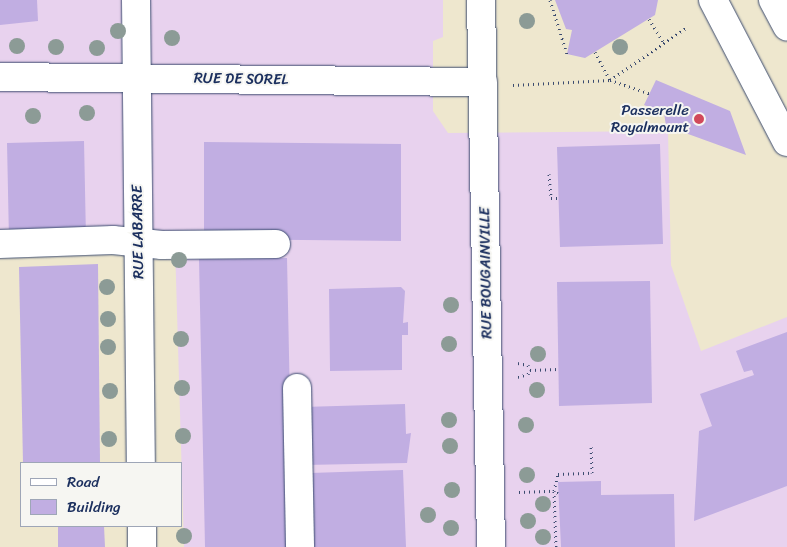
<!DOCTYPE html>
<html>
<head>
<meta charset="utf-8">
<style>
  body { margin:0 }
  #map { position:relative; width:787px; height:547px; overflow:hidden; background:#eee7ce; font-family:Sriracha,sans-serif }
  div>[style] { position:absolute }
  .built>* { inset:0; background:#e8d2ee }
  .building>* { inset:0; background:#c1aee2 }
  .path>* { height:3px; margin-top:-1.5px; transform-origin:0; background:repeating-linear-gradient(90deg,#3b4b6f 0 1px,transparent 0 5px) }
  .roads { filter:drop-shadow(0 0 1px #3b4b6f) drop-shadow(0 0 1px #3b4b6f) }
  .minor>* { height:28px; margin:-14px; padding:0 14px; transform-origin:14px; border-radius:14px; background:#fff }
  .major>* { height:28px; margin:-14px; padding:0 14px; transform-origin:14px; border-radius:14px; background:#fff }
  .highway>* { height:28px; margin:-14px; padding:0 14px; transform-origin:14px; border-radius:14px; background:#fff }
  .trees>* { width:16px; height:16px; margin:-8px; border-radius:50%; background:#8c9b96 }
  .dots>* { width:14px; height:14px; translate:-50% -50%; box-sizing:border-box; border:2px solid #f6f6f2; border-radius:50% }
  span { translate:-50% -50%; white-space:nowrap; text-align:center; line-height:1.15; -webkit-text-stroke:4px #f6f6f2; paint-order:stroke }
  .street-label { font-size:15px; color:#1b2f5e }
  .poi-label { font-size:15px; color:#1b2f5e }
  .right { translate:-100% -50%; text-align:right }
  .legend { position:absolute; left:20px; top:462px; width:162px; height:65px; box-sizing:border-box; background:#f6f6f2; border:1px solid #9ea6b7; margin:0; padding:6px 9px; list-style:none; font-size:15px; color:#1b2f5e }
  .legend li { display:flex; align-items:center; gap:10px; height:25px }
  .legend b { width:25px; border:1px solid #9ea6b7 }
</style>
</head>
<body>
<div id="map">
  <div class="built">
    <i style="clip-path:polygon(0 0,443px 0,443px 37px,433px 41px,433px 111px,448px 133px,668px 131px,671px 265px,701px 351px,787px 317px,787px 547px,184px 547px,175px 245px,0 245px)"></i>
  </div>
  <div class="building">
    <i style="clip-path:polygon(0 0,37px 0,38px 21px,0 25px)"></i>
    <i style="clip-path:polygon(555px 0,658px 0,655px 15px,585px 58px,567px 54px,572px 30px,566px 29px)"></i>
    <i style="clip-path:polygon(656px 80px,730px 111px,746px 155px,666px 126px,664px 113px,644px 105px)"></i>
    <i style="clip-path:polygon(84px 141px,86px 238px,9px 240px,7px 143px)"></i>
    <i style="clip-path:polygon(204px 142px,401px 144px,401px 241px,204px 239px)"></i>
    <i style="clip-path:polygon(660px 144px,663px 244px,560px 247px,557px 147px)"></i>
    <i style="clip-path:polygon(287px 258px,293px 547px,205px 547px,199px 259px)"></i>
    <i style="clip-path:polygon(98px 264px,100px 463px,23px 463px,19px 267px)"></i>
    <i style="clip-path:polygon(650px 281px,652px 403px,559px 406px,557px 282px)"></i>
    <i style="clip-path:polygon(401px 287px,405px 291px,403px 323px,408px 322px,408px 335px,402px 335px,402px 370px,330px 371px,329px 289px)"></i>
    <i style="clip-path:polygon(787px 332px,787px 486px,694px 521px,699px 431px,712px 426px,700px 394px,754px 375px,752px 370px,744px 372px,736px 351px)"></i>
    <i style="clip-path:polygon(405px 404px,406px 434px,411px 433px,407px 463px,304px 465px,303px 407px)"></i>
    <i style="clip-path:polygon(403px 470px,406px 547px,312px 547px,310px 473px)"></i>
    <i style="clip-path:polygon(601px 481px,601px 495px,674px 494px,675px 547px,561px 547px,558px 482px)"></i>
    <i style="clip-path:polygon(58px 526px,104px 526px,105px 547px,58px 547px)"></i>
  </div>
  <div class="path">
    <i style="left:550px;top:0;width:57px;rotate:72.5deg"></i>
    <i style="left:649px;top:19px;width:28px;rotate:58deg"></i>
    <i style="left:595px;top:52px;width:32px;rotate:62deg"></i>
    <i style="left:610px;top:80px;width:92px;rotate:-34.4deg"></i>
    <i style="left:513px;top:85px;width:97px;rotate:-3deg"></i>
    <i style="left:610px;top:80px;width:43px;rotate:18.9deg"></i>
    <i style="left:549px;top:174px;width:24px;rotate:85deg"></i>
    <i style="left:551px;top:198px;width:8px"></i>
    <i style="left:518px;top:363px;width:10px;rotate:11deg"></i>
    <i style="left:528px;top:365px;width:5px;rotate:68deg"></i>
    <i style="left:518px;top:377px;width:10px;rotate:-17deg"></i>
    <i style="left:528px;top:374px;width:4px;rotate:-63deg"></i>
    <i style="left:530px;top:370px;width:28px;rotate:-2deg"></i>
    <i style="left:519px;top:492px;width:35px;rotate:-2deg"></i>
    <i style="left:554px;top:491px;width:56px;rotate:88deg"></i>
    <i style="left:558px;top:493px;width:4px;rotate:-153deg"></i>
    <i style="left:554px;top:491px;width:17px;rotate:-77deg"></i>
    <i style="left:558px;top:474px;width:34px;rotate:-2deg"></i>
    <i style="left:592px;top:473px;width:27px;rotate:-92deg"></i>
  </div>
  <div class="roads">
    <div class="minor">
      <i style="left:136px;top:0;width:463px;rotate:89.4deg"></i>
      <i style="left:481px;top:0;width:547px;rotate:88.95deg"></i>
      <i style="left:0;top:77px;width:483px;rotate:0.6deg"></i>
      <i style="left:0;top:244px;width:113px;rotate:-2deg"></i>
      <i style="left:113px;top:240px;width:49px;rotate:5.8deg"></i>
      <i style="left:162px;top:245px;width:114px;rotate:-0.5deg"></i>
      <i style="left:297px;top:388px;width:159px;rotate:88.9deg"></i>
      <i style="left:142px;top:526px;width:21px;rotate:90deg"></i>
    </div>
    <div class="major">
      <i style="left:713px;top:0;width:160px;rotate:62.5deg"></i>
    </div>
    <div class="highway">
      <i style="left:773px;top:0;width:30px;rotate:62deg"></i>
    </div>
  </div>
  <div class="trees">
    <i style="left:527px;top:21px"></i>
    <i style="left:118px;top:31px"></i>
    <i style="left:172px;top:38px"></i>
    <i style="left:17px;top:46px"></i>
    <i style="left:56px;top:47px"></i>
    <i style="left:620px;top:47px"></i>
    <i style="left:97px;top:48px"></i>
    <i style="left:87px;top:113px"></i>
    <i style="left:33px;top:116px"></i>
    <i style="left:179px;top:260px"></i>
    <i style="left:107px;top:287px"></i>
    <i style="left:451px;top:305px"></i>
    <i style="left:108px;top:319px"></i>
    <i style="left:181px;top:339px"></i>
    <i style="left:449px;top:344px"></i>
    <i style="left:108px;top:347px"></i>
    <i style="left:538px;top:354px"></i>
    <i style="left:182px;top:388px"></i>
    <i style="left:537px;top:390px"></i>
    <i style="left:110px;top:391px"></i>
    <i style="left:449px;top:420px"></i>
    <i style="left:526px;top:425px"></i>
    <i style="left:183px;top:436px"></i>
    <i style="left:109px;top:439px"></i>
    <i style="left:450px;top:446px"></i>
    <i style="left:527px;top:475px"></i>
    <i style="left:452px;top:490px"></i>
    <i style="left:543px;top:504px"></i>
    <i style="left:428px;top:515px"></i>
    <i style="left:528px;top:521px"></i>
    <i style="left:451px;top:528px"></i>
    <i style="left:184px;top:536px"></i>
    <i style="left:543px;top:537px"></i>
  </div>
  <div class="dots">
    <i style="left:699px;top:119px;background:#d1495b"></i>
  </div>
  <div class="street-label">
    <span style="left:241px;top:79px;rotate:1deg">RUE DE SOREL</span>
    <span style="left:138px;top:232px;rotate:-91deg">RUE LABARRE</span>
    <span style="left:486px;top:273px;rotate:-91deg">RUE BOUGAINVILLE</span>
  </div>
  <div class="poi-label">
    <span class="right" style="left:689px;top:119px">Passerelle<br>Royalmount</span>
  </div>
  <ul class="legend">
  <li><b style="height:6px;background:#fff"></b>Road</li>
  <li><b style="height:14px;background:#c1aee2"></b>Building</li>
  </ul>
</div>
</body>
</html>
